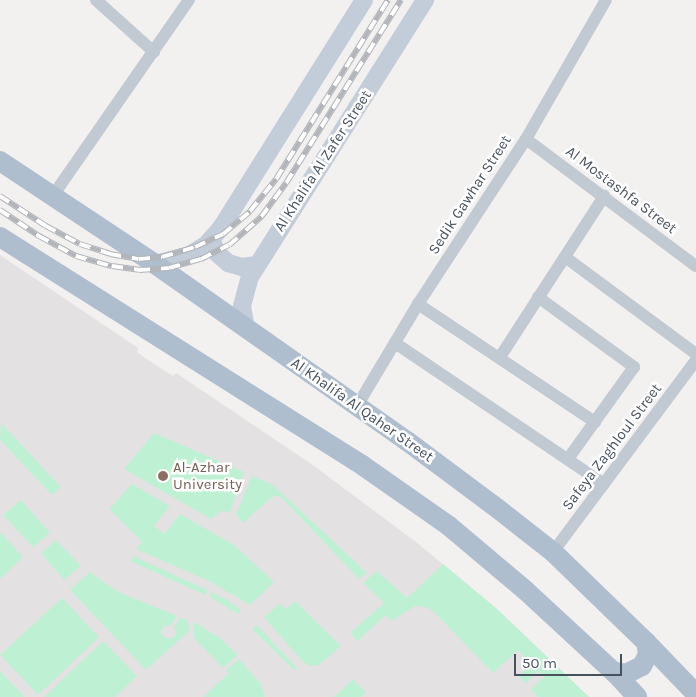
<!DOCTYPE html>
<html>
<head>
<meta charset="utf-8">
<style>
  body { margin:0 }
  #map { position:relative; width:696px; height:697px; overflow:hidden; background:#f3f0f0; font-family:Karla,sans-serif }
  div>[style] { position:absolute }
  .education>* { inset:0; background:#e4e1e2 }
  .green>* { inset:0; background:#bef0d4 }
  .street>* { height:12px; margin:-6px; padding:0 6px; transform-origin:6px; border-radius:6px; background:#c1cad2 }
  .secondary>* { height:18px; margin:-9px; padding:0 9px; transform-origin:9px; border-radius:9px; background:#c3ccd9 }
  .primary>* { height:20px; margin:-10px; padding:0 10px; transform-origin:10px; border-radius:10px; background:#afbecf }
  .rail>* { height:5.5px; margin-top:-2.75px; transform-origin:0; background:repeating-linear-gradient(90deg,#fff 0 11px,#b2b5ba 0 22px); box-sizing:border-box; border-block:1px solid #b2b5ba }
  .dots>* { width:14px; height:14px; translate:-50% -50%; box-sizing:border-box; border:2px solid #fff; border-radius:50% }
  span { translate:-50% -50%; white-space:nowrap; text-align:center; line-height:1.15; -webkit-text-stroke:5px #fff; paint-order:stroke }
  .street-label { font-size:15px; color:#48525e }
  .education-label { font-size:15px; color:#785e54 }
  .left { translate:0 -50%; text-align:left }
  .scale { position:absolute; left:514px; top:654px; width:108px; height:22px; box-sizing:border-box; border:2px solid #48525e; border-top:0; padding-left:6px; font-size:15px; line-height:18px; white-space:nowrap; color:#48525e; -webkit-text-stroke:4px #fff; paint-order:stroke }
</style>
</head>
<body>
<div id="map">
  <div class="education">
    <i style="clip-path:polygon(0 255px,138px 348px,137px 352px,148px 360px,173px 376px,176px 373px,310px 463px,416px 542px,497px 609px,589px 697px,0 697px)"></i>
  </div>
  <div class="green">
    <i style="clip-path:polygon(1px 423px,61px 487px,52px 495px,0 440px)"></i>
    <i style="clip-path:polygon(154px 433px,244px 472px,230px 512px,221px 511px,211px 519px,124px 469px)"></i>
    <i style="clip-path:polygon(252px 476px,273px 485px,367px 573px,359px 579px,280px 496px,272px 497px,243px 523px,236px 514px)"></i>
    <i style="clip-path:polygon(132px 484px,170px 506px,154px 526px,164px 534px,180px 514px,234px 545px,274px 582px,250px 605px,209px 581px,136px 549px,142px 542px,109px 509px)"></i>
    <i style="clip-path:polygon(21px 500px,50px 533px,33px 547px,3px 515px)"></i>
    <i style="clip-path:polygon(0 532px,23px 557px,0 579px)"></i>
    <i style="clip-path:polygon(56px 540px,81px 566px,64px 580px,41px 553px)"></i>
    <i style="clip-path:polygon(133px 556px,207px 590px,205px 595px,130px 561px)"></i>
    <i style="clip-path:polygon(443px 564px,497px 609px,589px 697px,538px 697px,531px 689px,544px 677px,538px 671px,525px 683px,519px 676px,531px 665px,518px 650px,493px 673px,435px 613px,426px 607px,415px 606px,392px 621px,386px 615px,357px 641px,350px 633px,384px 603px,363px 583px,377px 571px,407px 598px)"></i>
    <i style="clip-path:polygon(90px 572px,118px 592px,177px 616px,171px 625px,163px 627px,161px 633px,165px 638px,170px 639px,175px 636px,176px 631px,174px 627px,180px 618px,187px 620px,190px 630px,146px 670px,70px 590px)"></i>
    <i style="clip-path:polygon(211px 592px,227px 600px,241px 610px,238px 614px,210px 597px)"></i>
    <i style="clip-path:polygon(62px 598px,99px 637px,38px 695px,0 655px)"></i>
    <i style="clip-path:polygon(295px 601px,341px 646px,319px 665px,310px 666px,303px 662px,264px 617px,280px 604px,286px 609px)"></i>
    <i style="clip-path:polygon(194px 622px,220px 638px,238px 655px,223px 668px,193px 637px)"></i>
    <i style="clip-path:polygon(257px 625px,297px 668px,294px 670px,252px 629px)"></i>
    <i style="clip-path:polygon(103px 641px,137px 676px,115px 697px,44px 697px)"></i>
    <i style="clip-path:polygon(239px 659px,261px 684px,265px 697px,203px 697px,229px 673px,226px 670px)"></i>
    <i style="clip-path:polygon(0 671px,25px 697px,0 697px)"></i>
    <i style="clip-path:polygon(353px 679px,366px 693px,361px 697px,334px 697px)"></i>
  </div>
  <div class="street">
    <i style="left:96px;top:0;width:78px;rotate:41.9deg"></i>
    <i style="left:526px;top:139px;width:212px;rotate:36.8deg"></i>
    <i style="left:52px;top:197px;width:240px;rotate:-55.2deg"></i>
    <i style="left:565px;top:257px;width:163px;rotate:36.5deg"></i>
    <i style="left:538px;top:297px;width:119px;rotate:36.1deg"></i>
    <i style="left:634px;top:367px;width:113px;rotate:125.7deg"></i>
    <i style="left:418px;top:304px;width:213px;rotate:33.7deg"></i>
    <i style="left:395px;top:343px;width:252px;rotate:34deg"></i>
    <i style="left:500px;top:357px;width:192px;rotate:-57.1deg"></i>
    <i style="left:357px;top:406px;width:119px;rotate:-59.1deg"></i>
    <i style="left:418px;top:304px;width:197px;rotate:-56.8deg"></i>
    <i style="left:526px;top:139px;width:160px;rotate:-60.1deg"></i>
    <i style="left:553px;top:552px;width:239px;rotate:-53.3deg"></i>
  </div>
  <div class="secondary">
    <i style="left:211px;top:239px;width:15px;rotate:67deg"></i>
    <i style="left:217px;top:253px;width:15px;rotate:42deg"></i>
    <i style="left:228px;top:263px;width:15px;rotate:16deg"></i>
    <i style="left:242px;top:267px;width:15px;rotate:-8deg"></i>
    <i style="left:155px;top:264px;width:34px;rotate:-14deg"></i>
    <i style="left:188px;top:256px;width:22px;rotate:-32deg"></i>
    <i style="left:207px;top:244px;width:21px;rotate:-49deg"></i>
    <i style="left:221px;top:228px;width:269px;rotate:-57.9deg"></i>
    <i style="left:246px;top:329px;width:23px;rotate:-100deg"></i>
    <i style="left:242px;top:306px;width:30px;rotate:-75deg"></i>
    <i style="left:250px;top:277px;width:328px;rotate:-57.7deg"></i>
  </div>
  <div class="primary">
    <i style="left:0;top:161px;width:186px;rotate:33.6deg"></i>
    <i style="left:155px;top:264px;width:308px;rotate:35.1deg"></i>
    <i style="left:407px;top:441px;width:107px;rotate:36.7deg"></i>
    <i style="left:493px;top:505px;width:76px;rotate:38.1deg"></i>
    <i style="left:553px;top:552px;width:129px;rotate:44.1deg"></i>
    <i style="left:646px;top:642px;width:72px;rotate:46.1deg"></i>
    <i style="left:0;top:237px;width:428px;rotate:32.2deg"></i>
    <i style="left:362px;top:465px;width:106px;rotate:35deg"></i>
    <i style="left:449px;top:526px;width:99px;rotate:40.1deg"></i>
    <i style="left:525px;top:590px;width:121px;rotate:42.7deg"></i>
    <i style="left:614px;top:672px;width:34px;rotate:47deg"></i>
    <i style="left:614px;top:672px;width:12px;rotate:9deg"></i>
    <i style="left:626px;top:674px;width:18px;rotate:-27deg"></i>
    <i style="left:642px;top:666px;width:13px;rotate:-63deg"></i>
    <i style="left:648px;top:654px;width:12px;rotate:-99deg"></i>
  </div>
  <div class="rail">
    <i style="left:0;top:196px;width:55px;rotate:33.1deg"></i>
    <i style="left:46px;top:226px;width:38px;rotate:28deg"></i>
    <i style="left:80px;top:244px;width:32px;rotate:18deg"></i>
    <i style="left:110px;top:254px;width:29px;rotate:10deg"></i>
    <i style="left:139px;top:259px;width:23px;rotate:-5deg"></i>
    <i style="left:162px;top:257px;width:34px;rotate:-17deg"></i>
    <i style="left:195px;top:247px;width:31px;rotate:-25deg"></i>
    <i style="left:223px;top:234px;width:35px;rotate:-40deg"></i>
    <i style="left:250px;top:211px;width:41px;rotate:-50.9deg"></i>
    <i style="left:276px;top:179px;width:211px;rotate:-58deg"></i>
    <i style="left:0;top:210px;width:47px;rotate:33.7deg"></i>
    <i style="left:39px;top:236px;width:42px;rotate:28.4deg"></i>
    <i style="left:76px;top:256px;width:37px;rotate:16deg"></i>
    <i style="left:112px;top:266px;width:27px;rotate:8deg"></i>
    <i style="left:139px;top:270px;width:30px;rotate:-4deg"></i>
    <i style="left:169px;top:268px;width:33px;rotate:-16deg"></i>
    <i style="left:201px;top:259px;width:31px;rotate:-27deg"></i>
    <i style="left:229px;top:245px;width:43px;rotate:-41.2deg"></i>
    <i style="left:261px;top:217px;width:42px;rotate:-53.7deg"></i>
    <i style="left:286px;top:183px;width:216px;rotate:-57.9deg"></i>
  </div>
  <div class="dots">
    <i style="left:163px;top:476px;background:#8d6e63"></i>
  </div>
  <div class="street-label">
    <span style="left:323px;top:161px;rotate:-57deg">Al Khalifa Al Zafer Street</span>
    <span style="left:621px;top:190px;rotate:37deg">Al Mostashfa Street</span>
    <span style="left:470px;top:195px;rotate:-57deg">Sedik Gawhar Street</span>
    <span style="left:362px;top:410px;rotate:35deg">Al Khalifa Al Qaher Street</span>
    <span style="left:612px;top:447px;rotate:-53deg">Safeya Zaghloul Street</span>
  </div>
  <div class="education-label">
    <span class="left" style="left:173px;top:476px">Al-Azhar<br>University</span>
  </div>
  <div class="scale">50 m</div>
</div>
</body>
</html>
